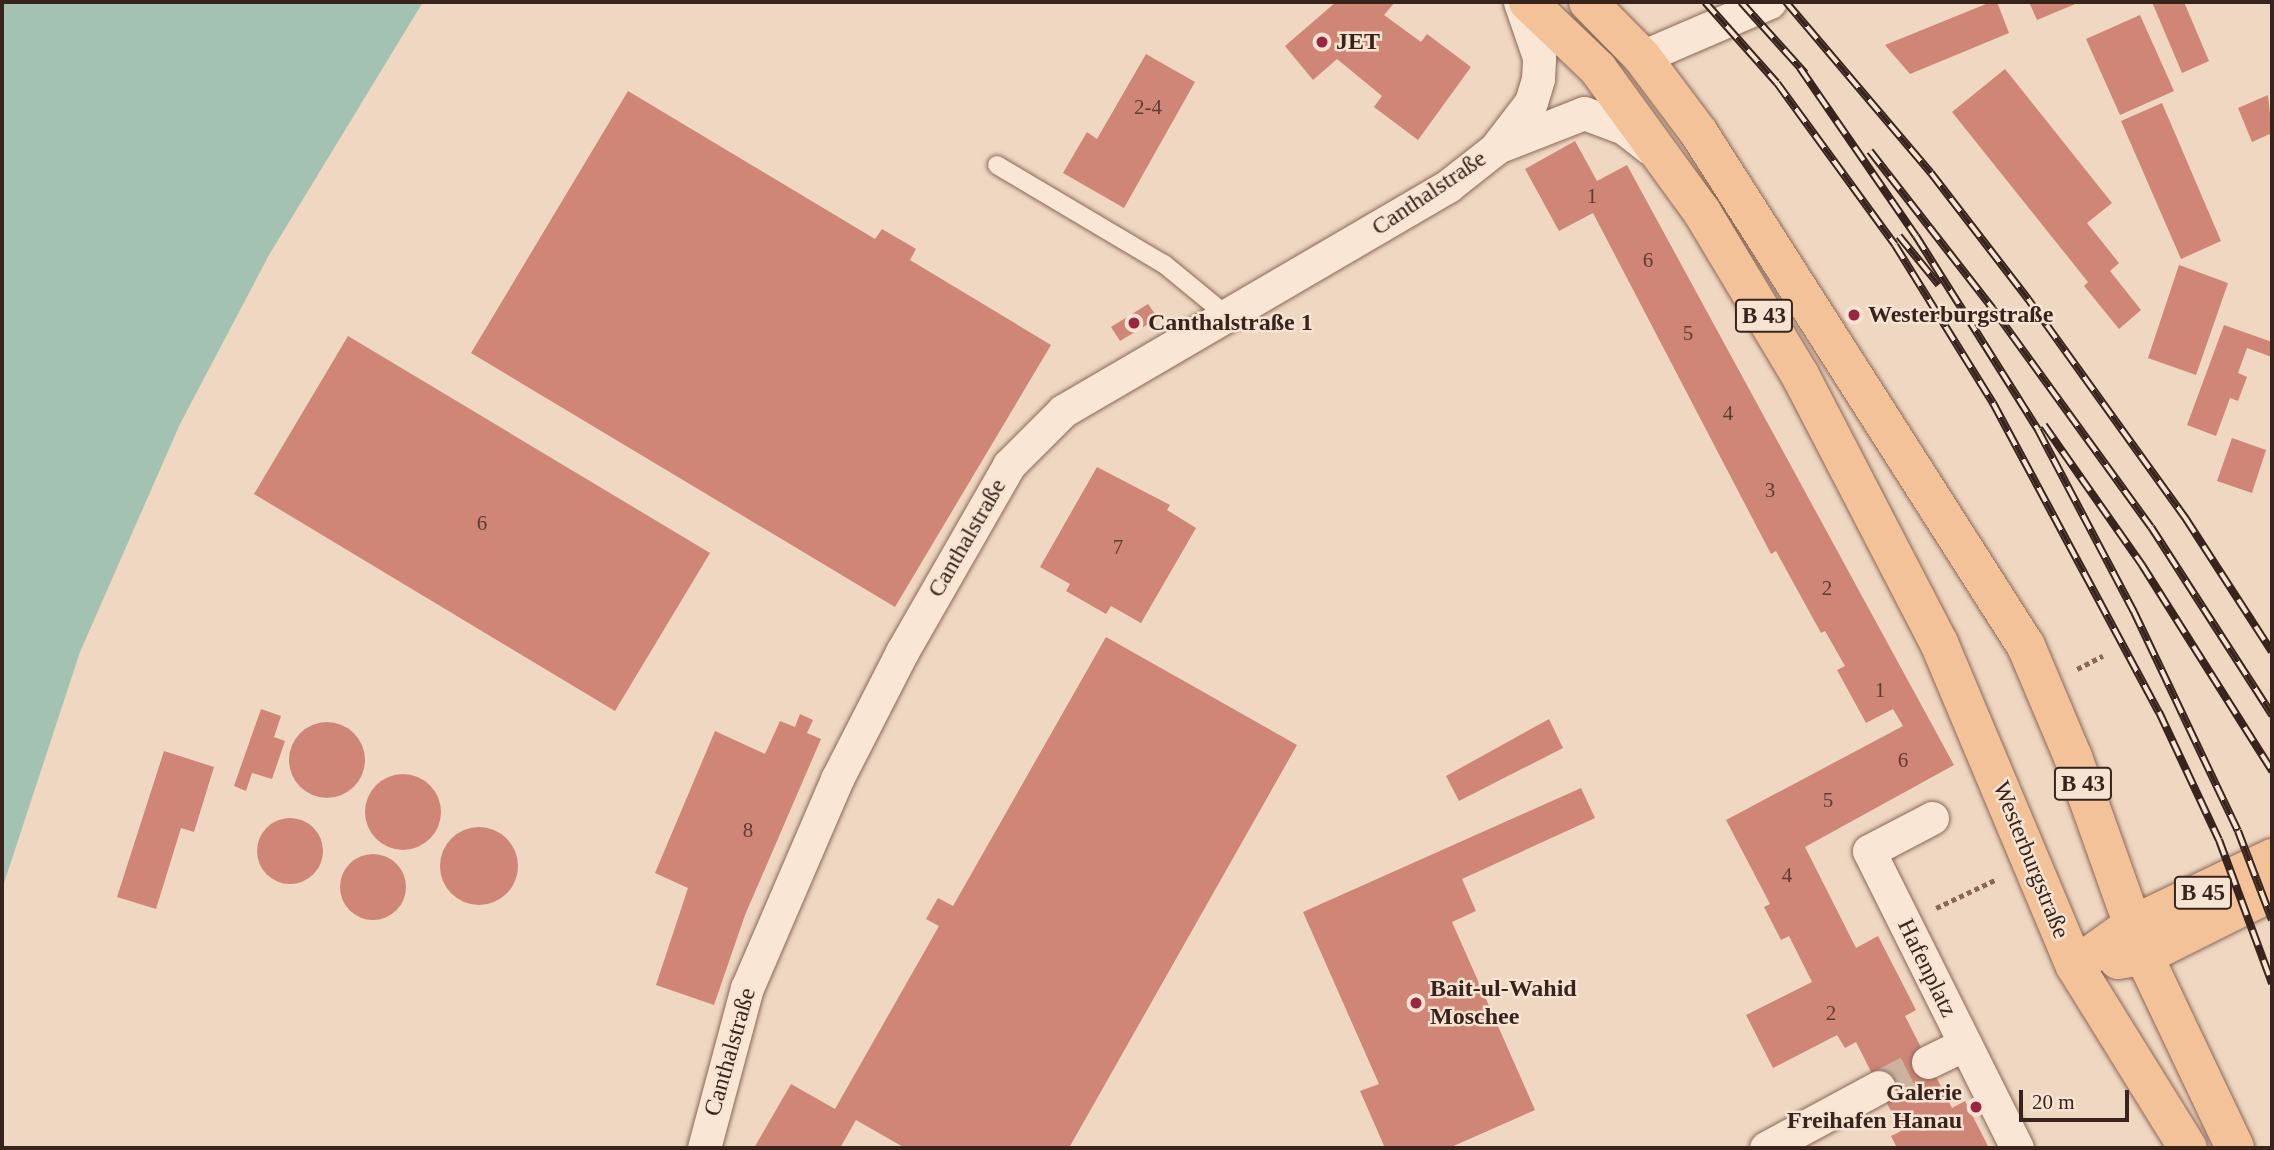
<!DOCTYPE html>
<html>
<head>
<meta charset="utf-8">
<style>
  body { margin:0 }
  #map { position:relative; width:2274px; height:1150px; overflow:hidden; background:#efd7c1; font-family:"Times New Roman",serif }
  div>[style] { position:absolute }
  .water>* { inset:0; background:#a4c2b2 }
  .building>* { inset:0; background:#cf8676 }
  .round { border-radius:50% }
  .minor-tunnel>* { height:33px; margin-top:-16.5px; transform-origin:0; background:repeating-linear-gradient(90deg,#cbb3a0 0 33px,transparent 0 50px) }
  .path>* { height:4.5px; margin-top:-2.25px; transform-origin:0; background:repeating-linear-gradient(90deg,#8a6758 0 5px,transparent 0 8.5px) }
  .roads { filter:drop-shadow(0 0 2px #8a6758) drop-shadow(0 0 2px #8a6758) }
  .service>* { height:18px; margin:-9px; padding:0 9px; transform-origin:9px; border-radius:9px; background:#fae6d5 }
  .minor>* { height:33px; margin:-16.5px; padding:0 16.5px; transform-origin:16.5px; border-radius:16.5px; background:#fae6d5 }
  .primary>* { height:38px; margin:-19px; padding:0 19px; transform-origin:19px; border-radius:19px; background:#f4c298 }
  .rail>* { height:8px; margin-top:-4px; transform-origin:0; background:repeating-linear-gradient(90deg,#f7e3d1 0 16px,#39241d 0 32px); box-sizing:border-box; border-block:2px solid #39241d }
  .dots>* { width:19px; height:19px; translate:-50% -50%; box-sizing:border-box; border:4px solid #f7e3d1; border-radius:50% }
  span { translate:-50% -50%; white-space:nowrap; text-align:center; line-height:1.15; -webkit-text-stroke:5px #f7e3d1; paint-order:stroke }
  .number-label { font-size:21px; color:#5e3c33 }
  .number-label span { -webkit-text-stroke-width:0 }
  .shield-label span { padding:2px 5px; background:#f7e3d1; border:2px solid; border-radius:5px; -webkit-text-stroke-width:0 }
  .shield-label { font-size:23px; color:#39241d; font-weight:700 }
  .poi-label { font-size:24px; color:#39241d; font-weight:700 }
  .left { translate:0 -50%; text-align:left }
  .right { translate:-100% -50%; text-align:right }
  .street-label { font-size:24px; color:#39241d }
  .frame { position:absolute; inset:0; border:4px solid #39241d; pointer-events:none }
  .scale { position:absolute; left:2019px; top:1090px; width:110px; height:32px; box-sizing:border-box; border:4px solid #39241d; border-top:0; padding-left:9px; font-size:21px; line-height:24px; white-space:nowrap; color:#39241d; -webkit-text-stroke:5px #f7e3d1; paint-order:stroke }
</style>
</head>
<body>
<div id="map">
  <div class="water">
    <i style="clip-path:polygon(2px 2px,423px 2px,269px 255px,180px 424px,80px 652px,2px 889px)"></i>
  </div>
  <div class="building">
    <i style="clip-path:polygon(1336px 2px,1395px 2px,1384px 15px,1421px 42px,1427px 34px,1471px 67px,1418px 140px,1374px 107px,1382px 96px,1337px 59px,1313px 80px,1285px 46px)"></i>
    <i style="clip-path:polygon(1991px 2px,1997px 2px,2009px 33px,1910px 74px,1885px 45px)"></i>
    <i style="clip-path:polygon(2029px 2px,2080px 2px,2037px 20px)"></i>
    <i style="clip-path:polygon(2152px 2px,2184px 2px,2209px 61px,2182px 73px)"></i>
    <i style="clip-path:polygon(2140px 15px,2174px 91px,2120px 115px,2086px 39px)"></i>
    <i style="clip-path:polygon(1146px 54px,1195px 82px,1124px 208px,1063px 173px,1087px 132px,1097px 139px)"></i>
    <i style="clip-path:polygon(2005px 69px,2112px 203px,2087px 223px,2119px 263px,2110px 271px,2141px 310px,2119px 329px,2084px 286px,2088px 282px,1952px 112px)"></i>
    <i style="clip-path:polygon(628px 91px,875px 239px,882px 229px,916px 249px,910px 260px,1051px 345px,895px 607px,471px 353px)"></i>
    <i style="clip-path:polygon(2268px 95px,2272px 133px,2252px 142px,2238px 108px)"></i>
    <i style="clip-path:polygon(2162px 103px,2221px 241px,2181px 259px,2121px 121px)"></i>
    <i style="clip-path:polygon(1575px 141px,1597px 181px,1627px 165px,1954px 765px,1805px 847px,1856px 948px,1878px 936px,1916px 1010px,1905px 1016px,1952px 1108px,1965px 1101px,1989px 1148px,1897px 1148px,1891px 1136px,1901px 1131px,1856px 1042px,1845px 1048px,1837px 1035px,1773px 1068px,1746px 1015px,1812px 982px,1789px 936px,1781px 940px,1764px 907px,1770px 904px,1726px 820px,1903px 726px,1893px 709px,1866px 723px,1837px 670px,1845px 666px,1825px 631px,1821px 633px,1776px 551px,1771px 554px,1593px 213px,1559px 231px,1525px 169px)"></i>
    <i style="clip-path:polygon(2179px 265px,2228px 283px,2196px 375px,2148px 358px)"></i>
    <i style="clip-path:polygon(1148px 304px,1158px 318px,1120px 341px,1111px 327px)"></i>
    <i style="clip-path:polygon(2224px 325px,2272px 342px,2272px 357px,2247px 348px,2238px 373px,2247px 377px,2238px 401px,2230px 398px,2216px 436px,2187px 425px)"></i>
    <i style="clip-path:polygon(348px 336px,710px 553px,615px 711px,254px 494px)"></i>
    <i style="clip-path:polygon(2232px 438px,2266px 450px,2252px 493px,2217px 481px)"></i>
    <i style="clip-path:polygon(1097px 467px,1170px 505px,1167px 510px,1196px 528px,1141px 623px,1111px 606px,1106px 614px,1066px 591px,1070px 584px,1040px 567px)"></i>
    <i style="clip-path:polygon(1106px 637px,1297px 745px,1069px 1148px,905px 1148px,856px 1120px,840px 1148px,754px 1148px,791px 1084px,835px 1109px,939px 926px,926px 919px,938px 898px,953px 906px)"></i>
    <i style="clip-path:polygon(261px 709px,281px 716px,274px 737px,285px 741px,272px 779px,252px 773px,246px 791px,234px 786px)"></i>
    <i style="clip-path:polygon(800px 714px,813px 720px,807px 733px,821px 739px,745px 915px,714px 1005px,656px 985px,688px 888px,655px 873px,715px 731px,765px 754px,780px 721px,795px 727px)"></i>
    <i style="clip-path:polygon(1549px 719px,1563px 748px,1459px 801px,1446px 776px)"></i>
    <i class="round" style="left:289px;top:722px;width:76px;height:76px"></i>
    <i style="clip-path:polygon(164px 751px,214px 767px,194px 832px,181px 828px,156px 909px,117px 897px)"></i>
    <i class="round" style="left:365px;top:774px;width:76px;height:76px"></i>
    <i style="clip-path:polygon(1581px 788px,1595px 818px,1462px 879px,1476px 911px,1452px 922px,1535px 1110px,1449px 1148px,1385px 1148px,1360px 1091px,1379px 1084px,1303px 912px)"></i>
    <i class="round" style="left:257px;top:818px;width:66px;height:66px"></i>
    <i class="round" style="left:440px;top:827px;width:78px;height:78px"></i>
    <i class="round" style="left:340px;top:854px;width:66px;height:66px"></i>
  </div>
  <div class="minor-tunnel">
    <i style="left:1879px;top:1087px;width:55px;rotate:-27deg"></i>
  </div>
  <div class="path">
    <i style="left:2077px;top:669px;width:29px;rotate:-27deg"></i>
    <i style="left:1936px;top:908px;width:68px;rotate:-25.4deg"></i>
  </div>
  <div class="roads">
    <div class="service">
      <i style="left:997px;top:165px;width:194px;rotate:30.7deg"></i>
      <i style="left:1164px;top:264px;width:80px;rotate:39.4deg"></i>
    </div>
    <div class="minor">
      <i style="left:1642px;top:57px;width:139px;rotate:-23.3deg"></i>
      <i style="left:1500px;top:146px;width:90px;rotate:-21.4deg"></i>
      <i style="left:1584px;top:113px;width:43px;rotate:20.6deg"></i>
      <i style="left:1624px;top:128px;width:33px;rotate:38deg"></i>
      <i style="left:1932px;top:818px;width:71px;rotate:152.4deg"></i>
      <i style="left:1869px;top:851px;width:332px;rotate:63.5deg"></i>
      <i style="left:1928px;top:1062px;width:41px;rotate:-25.9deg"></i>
      <i style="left:704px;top:1148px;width:166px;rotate:-75deg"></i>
      <i style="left:747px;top:988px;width:228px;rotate:-66.7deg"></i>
      <i style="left:837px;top:779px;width:143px;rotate:-62.9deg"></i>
      <i style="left:902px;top:652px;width:215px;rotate:-60.2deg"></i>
      <i style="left:1009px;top:465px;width:76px;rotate:-45deg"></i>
      <i style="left:1063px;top:411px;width:446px;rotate:-30.3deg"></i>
      <i style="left:1448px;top:186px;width:60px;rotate:-38.2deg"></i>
      <i style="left:1495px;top:149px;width:59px;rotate:-52.5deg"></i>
      <i style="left:1531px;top:102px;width:24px;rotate:-73deg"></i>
      <i style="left:1538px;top:79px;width:22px;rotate:-87deg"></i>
      <i style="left:1539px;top:57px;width:58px;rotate:-109.1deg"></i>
      <i style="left:1766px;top:1148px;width:128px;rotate:-28.4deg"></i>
    </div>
    <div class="primary">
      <i style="left:1528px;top:2px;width:97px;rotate:43.7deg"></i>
      <i style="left:1598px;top:69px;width:177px;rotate:54deg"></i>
      <i style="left:1702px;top:212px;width:190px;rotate:59deg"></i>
      <i style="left:1800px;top:375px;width:302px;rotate:62.6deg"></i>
      <i style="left:1939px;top:643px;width:350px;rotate:67.2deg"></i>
      <i style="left:2075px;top:966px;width:214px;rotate:58.2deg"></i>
      <i style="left:1588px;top:2px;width:77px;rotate:45.5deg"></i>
      <i style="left:1642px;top:57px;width:95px;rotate:53.1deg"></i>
      <i style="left:1699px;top:133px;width:608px;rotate:57.49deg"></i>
      <i style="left:2026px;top:646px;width:121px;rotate:67.1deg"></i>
      <i style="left:2073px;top:757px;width:211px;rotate:70.4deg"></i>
      <i style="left:2144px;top:956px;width:212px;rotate:64.6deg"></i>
      <i style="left:2118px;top:960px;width:26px;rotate:-9deg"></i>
      <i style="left:2144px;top:956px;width:143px;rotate:-26.6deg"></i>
      <i style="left:2075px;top:966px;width:70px;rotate:-35.7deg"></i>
      <i style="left:2132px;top:925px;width:155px;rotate:-25.6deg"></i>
    </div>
  </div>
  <div class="rail">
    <i style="left:1705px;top:2px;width:108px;rotate:48.4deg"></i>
    <i style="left:1777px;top:83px;width:200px;rotate:53.9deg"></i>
    <i style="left:1895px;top:245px;width:186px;rotate:58.2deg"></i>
    <i style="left:1993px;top:403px;width:351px;rotate:61.8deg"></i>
    <i style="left:2159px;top:712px;width:141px;rotate:64.9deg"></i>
    <i style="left:2219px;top:840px;width:153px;rotate:69.7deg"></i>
    <i style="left:1741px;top:2px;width:96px;rotate:48deg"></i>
    <i style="left:1786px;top:2px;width:224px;rotate:49.7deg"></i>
    <i style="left:1931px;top:173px;width:159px;rotate:52.4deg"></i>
    <i style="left:2028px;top:299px;width:271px;rotate:54.3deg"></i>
    <i style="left:2186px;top:519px;width:158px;rotate:57.1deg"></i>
    <i style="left:1800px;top:68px;width:204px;rotate:55.4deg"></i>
    <i style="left:1916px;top:236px;width:229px;rotate:57.8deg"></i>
    <i style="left:2038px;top:430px;width:206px;rotate:62.2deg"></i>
    <i style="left:2134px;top:612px;width:242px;rotate:64.6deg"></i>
    <i style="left:2238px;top:831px;width:95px;rotate:69.1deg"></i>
    <i style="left:1870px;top:151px;width:200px;rotate:52.1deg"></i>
    <i style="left:1993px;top:309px;width:269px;rotate:54.1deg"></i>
    <i style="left:2151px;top:527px;width:224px;rotate:57.2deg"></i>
    <i style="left:1899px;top:236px;width:63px;rotate:50.8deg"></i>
    <i style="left:2044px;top:425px;width:171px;rotate:55deg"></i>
    <i style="left:2142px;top:565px;width:244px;rotate:57.7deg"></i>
  </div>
  <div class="dots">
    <i style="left:1322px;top:42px;background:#9b2642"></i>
    <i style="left:1854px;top:315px;background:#9b2642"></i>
    <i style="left:1134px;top:323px;background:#9b2642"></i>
    <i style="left:1416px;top:1003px;background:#9b2642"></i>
    <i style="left:1976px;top:1107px;background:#9b2642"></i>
  </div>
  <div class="number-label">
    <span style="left:1148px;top:107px">2-4</span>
    <span style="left:1592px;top:196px">1</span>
    <span style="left:1648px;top:260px">6</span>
    <span style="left:1688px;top:333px">5</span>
    <span style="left:1728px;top:413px">4</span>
    <span style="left:1770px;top:490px">3</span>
    <span style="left:482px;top:523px">6</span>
    <span style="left:1118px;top:547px">7</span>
    <span style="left:1827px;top:588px">2</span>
    <span style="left:1880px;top:690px">1</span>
    <span style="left:1903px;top:760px">6</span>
    <span style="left:1828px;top:800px">5</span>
    <span style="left:748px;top:830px">8</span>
    <span style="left:1787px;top:875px">4</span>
    <span style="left:1831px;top:1013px">2</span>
  </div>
  <div class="shield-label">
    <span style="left:1764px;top:316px">B 43</span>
    <span style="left:2083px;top:784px">B 43</span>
    <span style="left:2203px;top:893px">B 45</span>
  </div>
  <div class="poi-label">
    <span class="left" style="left:1336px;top:42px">JET</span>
    <span class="left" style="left:1868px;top:315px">Westerburgstraße</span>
    <span class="left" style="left:1148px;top:323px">Canthalstraße 1</span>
    <span class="left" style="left:1430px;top:1003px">Bait-ul-Wahid<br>Moschee</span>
    <span class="right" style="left:1962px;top:1107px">Galerie<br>Freihafen Hanau</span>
  </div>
  <div class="street-label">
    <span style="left:1429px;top:193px;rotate:-34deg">Canthalstraße</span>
    <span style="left:967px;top:538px;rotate:-60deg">Canthalstraße</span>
    <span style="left:2031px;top:860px;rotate:68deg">Westerburgstraße</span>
    <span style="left:1927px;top:968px;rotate:64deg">Hafenplatz</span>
    <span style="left:730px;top:1052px;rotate:-74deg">Canthalstraße</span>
  </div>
  <div class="frame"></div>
  <div class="scale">20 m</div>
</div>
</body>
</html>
